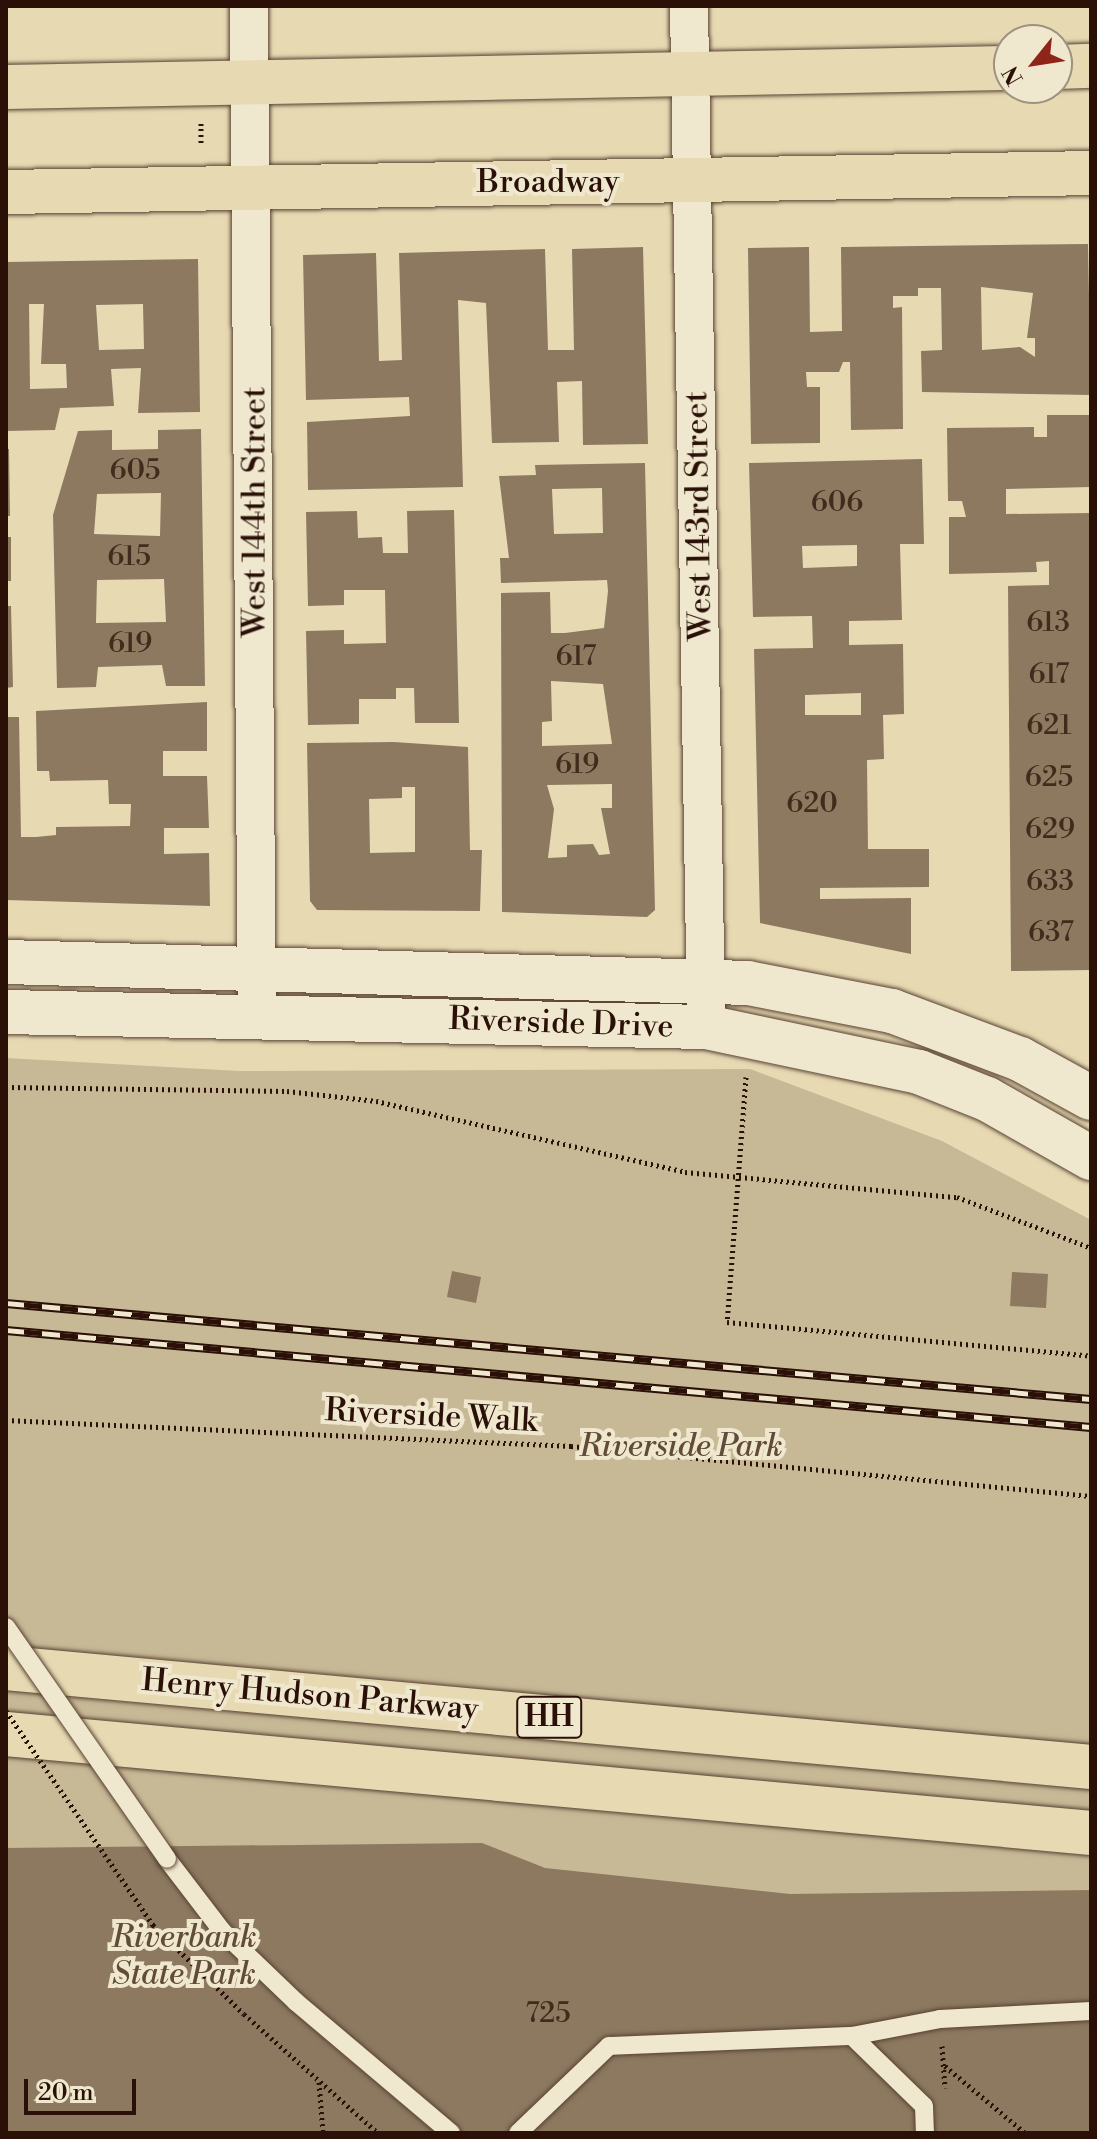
<!DOCTYPE html>
<html>
<head>
<meta charset="utf-8">
<style>
  body { margin:0 }
  #map { position:relative; width:1097px; height:2139px; overflow:hidden; background:#e7dab3; font-family:"Libre Bodoni",serif }
  div>[style] { position:absolute }
  .green>* { inset:0; background:#c7b896 }
  .building>* { inset:0; background:#8c7960 }
  .path>* { height:5px; margin-top:-2.5px; transform-origin:0; background:repeating-linear-gradient(90deg,#2a1007 0 2px,transparent 0 6px) }
  .roads { filter:drop-shadow(0 0 2px #594232) drop-shadow(0 0 2px #594232) }
  .lane>* { height:18px; margin:-9px; padding:0 9px; transform-origin:9px; border-radius:9px; background:#efe7ce }
  .street>* { height:38px; margin:-19px; padding:0 19px; transform-origin:19px; border-radius:19px; background:#efe7ce }
  .secondary>* { height:44px; margin:-22px; padding:0 22px; transform-origin:22px; border-radius:22px; background:#efe7ce }
  .primary>* { height:44px; margin:-22px; padding:0 22px; transform-origin:22px; border-radius:22px; background:#e7dab3 }
  .highway>* { height:44px; margin:-22px; padding:0 22px; transform-origin:22px; border-radius:22px; background:#e7dab3 }
  .rail>* { height:9px; margin-top:-4.5px; transform-origin:0; background:repeating-linear-gradient(90deg,#efe7ce 0 18px,#2a1007 0 36px); box-sizing:border-box; border-block:2px solid #2a1007 }
  .path-bridge>* { height:5px; margin-top:-2.5px; transform-origin:0; background:repeating-linear-gradient(90deg,#2a1007 0 2px,transparent 0 6px) }
  .bridges { filter:drop-shadow(0 0 2px #594232) drop-shadow(0 0 2px #594232) }
  .lane-bridge>* { height:18px; margin:-9px; padding:0 9px; transform-origin:9px; border-radius:9px; background:#efe7ce }
  span { translate:-50% -50%; white-space:nowrap; text-align:center; line-height:1.15; -webkit-text-stroke:8px #efe7ce; paint-order:stroke }
  .number-label { font-size:28px; color:#422a1d }
  .number-label span { -webkit-text-stroke-width:0 }
  .shield-label span { padding:2px 6px; background:#efe7ce; border:2px solid; border-radius:6px; -webkit-text-stroke-width:0 }
  .shield-label { font-size:30px; color:#2a1007; font-weight:700 }
  .street-label { font-size:32px; color:#2a1007 }
  .park-label { font-size:32px; color:#614b39; font-style:italic }
  .frame { position:absolute; inset:0; border:8px solid #2a1007; pointer-events:none }
  .north { position:absolute; left:993px; top:24px; width:80px; height:80px; box-sizing:border-box; background:#efe7ce; border:2px solid #a0917e; border-radius:50%; rotate:240deg; font-size:22px; font-weight:700; line-height:32px; text-align:center; color:#2a1007 }
  .north::after { content:''; display:block; margin:auto; width:28px; height:36px; background:#8f2418; clip-path:polygon(50% 0,100% 100%,50% 72%,0 100%) }
  .scale { position:absolute; left:24px; top:2079px; width:112px; height:36px; box-sizing:border-box; border:4px solid #2a1007; border-top:0; padding-left:10px; font-size:24px; line-height:28px; white-space:nowrap; color:#2a1007; -webkit-text-stroke:6px #efe7ce; paint-order:stroke }
</style>
</head>
<body>
<div id="map">
  <div class="green">
    <i style="clip-path:polygon(6px 1058px,239px 1071px,750px 1069px,942px 1141px,1091px 1220px,1091px 2133px,6px 2133px)"></i>
  </div>
  <div class="building">
    <i style="clip-path:polygon(evenodd,1088px 244px,1091px 395px,922px 392px,921px 351px,942px 350px,941px 288px,918px 288px,918px 296px,893px 296px,893px 308px,902px 307px,903px 429px,851px 430px,850px 362px,843px 362px,839px 372px,806px 372px,807px 387px,820px 387px,820px 443px,751px 444px,748px 248px,809px 247px,810px 332px,842px 331px,841px 247px,1088px 244px,981px 287px,1033px 293px,1027px 338px,1035px 338px,1035px 357px,1020px 347px,982px 350px,981px 287px)"></i>
    <i style="clip-path:polygon(643px 247px,648px 444px,583px 445px,582px 381px,557px 382px,559px 442px,492px 443px,486px 303px,458px 300px,463px 487px,308px 490px,307px 422px,410px 416px,409px 397px,306px 400px,303px 255px,376px 253px,379px 361px,402px 360px,399px 253px,545px 249px,548px 350px,574px 350px,572px 249px)"></i>
    <i style="clip-path:polygon(evenodd,198px 259px,200px 412px,138px 413px,141px 368px,111px 369px,114px 406px,60px 408px,55px 430px,6px 431px,6px 262px,198px 259px,29px 304px,44px 304px,41px 364px,66px 364px,67px 388px,30px 389px,29px 304px,198px 259px,143px 304px,144px 349px,99px 350px,96px 305px,143px 304px)"></i>
    <i style="clip-path:polygon(1047px 415px,1091px 415px,1091px 487px,1006px 489px,1006px 514px,1091px 513px,1091px 970px,1011px 971px,1008px 586px,1049px 585px,1049px 561px,1036px 562px,1037px 572px,949px 574px,949px 517px,966px 517px,962px 501px,948px 501px,947px 428px,1034px 427px,1034px 437px,1047px 437px)"></i>
    <i style="clip-path:polygon(evenodd,201px 429px,205px 686px,166px 686px,162px 665px,98px 667px,96px 687px,57px 688px,53px 515px,78px 431px,112px 430px,112px 450px,158px 449px,158px 430px,201px 429px,161px 493px,160px 536px,94px 534px,97px 494px,161px 493px,201px 429px,164px 579px,166px 622px,96px 623px,97px 580px,164px 579px)"></i>
    <i style="clip-path:polygon(6px 449px,9px 449px,10px 516px,6px 516px)"></i>
    <i style="clip-path:polygon(evenodd,922px 459px,924px 544px,900px 544px,902px 620px,849px 621px,849px 645px,903px 644px,904px 714px,883px 715px,884px 759px,867px 760px,868px 849px,929px 849px,929px 887px,820px 888px,820px 899px,911px 898px,911px 954px,760px 923px,754px 649px,813px 648px,812px 616px,753px 617px,749px 463px,922px 459px,857px 545px,857px 566px,803px 568px,802px 546px,857px 545px,922px 459px,861px 693px,861px 715px,805px 715px,805px 695px,861px 693px)"></i>
    <i style="clip-path:polygon(evenodd,645px 463px,655px 910px,647px 917px,502px 912px,501px 593px,550px 592px,551px 633px,565px 633px,604px 628px,608px 591px,607px 580px,501px 583px,500px 558px,509px 558px,499px 476px,536px 475px,535px 465px,645px 463px,602px 488px,603px 533px,554px 534px,552px 489px,602px 488px,645px 463px,551px 681px,603px 684px,612px 744px,542px 746px,542px 722px,552px 721px,551px 681px,645px 463px,612px 784px,612px 808px,601px 808px,610px 854px,599px 855px,593px 844px,567px 845px,567px 857px,548px 858px,554px 809px,547px 785px,612px 784px)"></i>
    <i style="clip-path:polygon(454px 510px,459px 723px,415px 723px,414px 688px,396px 688px,396px 699px,359px 699px,359px 724px,308px 725px,306px 631px,344px 630px,344px 644px,386px 643px,385px 590px,344px 590px,344px 605px,308px 606px,306px 512px,357px 511px,358px 538px,382px 537px,383px 553px,408px 553px,407px 511px)"></i>
    <i style="clip-path:polygon(6px 537px,11px 537px,11px 581px,6px 581px)"></i>
    <i style="clip-path:polygon(6px 606px,11px 606px,13px 687px,6px 688px)"></i>
    <i style="clip-path:polygon(207px 702px,207px 751px,163px 751px,163px 776px,207px 776px,209px 828px,164px 828px,164px 854px,209px 853px,210px 906px,6px 900px,6px 717px,19px 717px,21px 837px,36px 837px,56px 835px,56px 827px,130px 826px,131px 804px,109px 804px,108px 780px,50px 781px,49px 771px,37px 771px,36px 711px)"></i>
    <i style="clip-path:polygon(evenodd,394px 742px,468px 747px,470px 850px,482px 850px,480px 911px,317px 910px,310px 901px,307px 743px,394px 742px,402px 787px,415px 787px,415px 852px,370px 853px,369px 799px,402px 798px,402px 787px)"></i>
    <i style="clip-path:polygon(452px 1271px,481px 1277px,476px 1303px,447px 1297px)"></i>
    <i style="clip-path:polygon(1012px 1272px,1048px 1274px,1046px 1308px,1010px 1306px)"></i>
    <i style="clip-path:polygon(482px 1843px,545px 1868px,790px 1894px,1091px 1890px,1091px 2133px,6px 2133px,6px 1848px)"></i>
  </div>
  <div class="path">
    <i style="left:201px;top:123px;width:23px;rotate:90deg"></i>
    <i style="left:746px;top:1077px;width:246px;rotate:94.4deg"></i>
    <i style="left:727px;top:1322px;width:366px;rotate:5.3deg"></i>
    <i style="left:6px;top:1087px;width:281px;rotate:0.8deg"></i>
    <i style="left:287px;top:1091px;width:90px;rotate:6.4deg"></i>
    <i style="left:376px;top:1101px;width:317px;rotate:12.9deg"></i>
    <i style="left:685px;top:1172px;width:273px;rotate:5.3deg"></i>
    <i style="left:957px;top:1197px;width:143px;rotate:20.8deg"></i>
    <i style="left:6px;top:1420px;width:566px;rotate:2.63deg"></i>
    <i style="left:571px;top:1446px;width:522px;rotate:5.49deg"></i>
    <i style="left:244px;top:2014px;width:179px;rotate:41.6deg"></i>
    <i style="left:942px;top:2046px;width:42px;rotate:85.9deg"></i>
    <i style="left:945px;top:2066px;width:104px;rotate:39.9deg"></i>
    <i style="left:319px;top:2082px;width:51px;rotate:85.5deg"></i>
  </div>
  <div class="roads">
    <div class="lane">
      <i style="left:167px;top:1859px;width:91px;rotate:52.6deg"></i>
      <i style="left:222px;top:1931px;width:103px;rotate:43.8deg"></i>
      <i style="left:296px;top:2002px;width:203px;rotate:40.2deg"></i>
      <i style="left:852px;top:2036px;width:90px;rotate:-10.9deg"></i>
      <i style="left:940px;top:2019px;width:151px;rotate:-3deg"></i>
      <i style="left:518px;top:2133px;width:126px;rotate:-43.7deg"></i>
      <i style="left:609px;top:2046px;width:243px;rotate:-2.4deg"></i>
      <i style="left:852px;top:2036px;width:100px;rotate:44.2deg"></i>
      <i style="left:924px;top:2106px;width:27px;rotate:88deg"></i>
    </div>
    <div class="street">
      <i style="left:249px;top:6px;width:1012px;rotate:89.55deg"></i>
      <i style="left:689px;top:6px;width:1005px;rotate:89.03deg"></i>
    </div>
    <div class="secondary">
      <i style="left:6px;top:962px;width:742px;rotate:1.62deg"></i>
      <i style="left:748px;top:983px;width:147px;rotate:11deg"></i>
      <i style="left:892px;top:1011px;width:137px;rotate:20.6deg"></i>
      <i style="left:1020px;top:1059px;width:81px;rotate:28.8deg"></i>
      <i style="left:6px;top:1012px;width:700px;rotate:1.23deg"></i>
      <i style="left:706px;top:1027px;width:218px;rotate:11.9deg"></i>
      <i style="left:919px;top:1072px;width:73px;rotate:21.7deg"></i>
      <i style="left:987px;top:1099px;width:120px;rotate:29.6deg"></i>
    </div>
    <div class="primary">
      <i style="left:1057px;top:67px;width:34px;rotate:-2deg"></i>
      <i style="left:6px;top:87px;width:1003px;rotate:-1.09deg"></i>
      <i style="left:6px;top:192px;width:1085px;rotate:-1deg"></i>
    </div>
    <div class="highway">
      <i style="left:6px;top:1668px;width:1090px;rotate:5.21deg"></i>
      <i style="left:6px;top:1734px;width:1090px;rotate:5.21deg"></i>
    </div>
  </div>
  <div class="rail">
    <i style="left:6px;top:1303px;width:1089px;rotate:5.06deg"></i>
    <i style="left:6px;top:1330px;width:1089px;rotate:5.11deg"></i>
  </div>
  <div class="path-bridge">
    <i style="left:6px;top:1711px;width:260px;rotate:55.5deg"></i>
    <i style="left:153px;top:1925px;width:127px;rotate:44.4deg"></i>
  </div>
  <div class="bridges">
    <div class="lane-bridge">
      <i style="left:6px;top:1627px;width:282px;rotate:55.2deg"></i>
    </div>
  </div>
  <div class="number-label">
    <span style="left:135px;top:471px">605</span>
    <span style="left:837px;top:503px">606</span>
    <span style="left:129px;top:557px">615</span>
    <span style="left:1048px;top:623px">613</span>
    <span style="left:130px;top:644px">619</span>
    <span style="left:576px;top:657px">617</span>
    <span style="left:1049px;top:675px">617</span>
    <span style="left:1049px;top:726px">621</span>
    <span style="left:577px;top:765px">619</span>
    <span style="left:1049px;top:778px">625</span>
    <span style="left:812px;top:804px">620</span>
    <span style="left:1050px;top:830px">629</span>
    <span style="left:1050px;top:882px">633</span>
    <span style="left:1051px;top:933px">637</span>
    <span style="left:548px;top:2014px">725</span>
  </div>
  <div class="shield-label">
    <span style="left:549px;top:1717px">HH</span>
  </div>
  <div class="street-label">
    <span style="left:548px;top:182px">Broadway</span>
    <span style="left:255px;top:512px;rotate:-90deg">West 144th Street</span>
    <span style="left:699px;top:516px;rotate:-91deg">West 143rd Street</span>
    <span style="left:561px;top:1023px;rotate:2deg">Riverside Drive</span>
    <span style="left:431px;top:1416px;rotate:3deg">Riverside Walk</span>
    <span style="left:310px;top:1695px;rotate:5deg">Henry Hudson Parkway</span>
  </div>
  <div class="park-label">
    <span style="left:681px;top:1446px">Riverside Park</span>
    <span style="left:184px;top:1956px">Riverbank<br>State Park</span>
  </div>
  <div class="frame"></div>
  <div class="north">N</div>
  <div class="scale">20 m</div>
</div>
</body>
</html>
